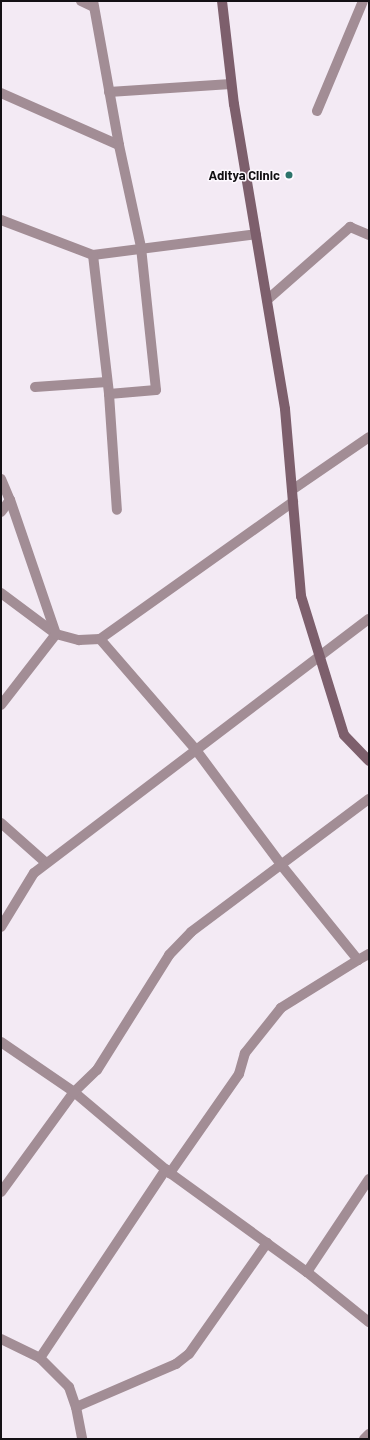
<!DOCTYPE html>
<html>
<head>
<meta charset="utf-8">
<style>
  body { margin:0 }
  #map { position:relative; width:370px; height:1440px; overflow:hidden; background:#f3eaf4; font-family:Barlow,sans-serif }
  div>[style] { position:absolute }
  .street>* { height:10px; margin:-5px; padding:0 5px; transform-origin:5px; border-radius:5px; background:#a28d95 }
  .secondary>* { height:10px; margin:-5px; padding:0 5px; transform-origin:5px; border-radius:5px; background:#7d5f6c }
  .dots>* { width:11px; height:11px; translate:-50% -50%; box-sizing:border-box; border:2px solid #fef9ff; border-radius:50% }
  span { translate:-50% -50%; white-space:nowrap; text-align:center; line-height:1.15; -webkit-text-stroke:3px #fef9ff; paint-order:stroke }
  .poi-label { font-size:13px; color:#131014; font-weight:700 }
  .right { translate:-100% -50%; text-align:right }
  .frame { position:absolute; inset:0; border:2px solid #131014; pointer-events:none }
</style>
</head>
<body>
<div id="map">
  <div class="street">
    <i style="left:81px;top:1px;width:14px;rotate:25deg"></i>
    <i style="left:109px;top:92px;width:122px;rotate:-3.8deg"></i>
    <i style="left:1px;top:93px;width:129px;rotate:23.8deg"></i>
    <i style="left:119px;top:145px;width:146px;rotate:-100.2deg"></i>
    <i style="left:317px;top:111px;width:119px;rotate:-67.3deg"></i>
    <i style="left:1px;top:220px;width:98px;rotate:20.8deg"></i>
    <i style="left:93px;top:255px;width:164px;rotate:-7.3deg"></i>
    <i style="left:93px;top:255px;width:140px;rotate:83.4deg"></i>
    <i style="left:109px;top:394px;width:116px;rotate:86.1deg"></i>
    <i style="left:267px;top:300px;width:111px;rotate:-41.3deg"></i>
    <i style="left:350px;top:227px;width:21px;rotate:23deg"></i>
    <i style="left:35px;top:387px;width:72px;rotate:-4deg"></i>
    <i style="left:109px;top:394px;width:47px;rotate:-4.9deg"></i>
    <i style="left:156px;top:390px;width:144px;rotate:-96deg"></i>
    <i style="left:141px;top:247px;width:104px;rotate:-102.2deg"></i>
    <i style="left:1px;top:479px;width:23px;rotate:67deg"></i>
    <i style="left:10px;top:500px;width:15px;rotate:127deg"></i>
    <i style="left:292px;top:490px;width:93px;rotate:-34.5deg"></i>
    <i style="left:1px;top:593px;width:69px;rotate:36.7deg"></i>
    <i style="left:56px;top:634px;width:24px;rotate:15deg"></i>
    <i style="left:79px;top:640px;width:21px;rotate:-3deg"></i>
    <i style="left:100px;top:639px;width:237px;rotate:-35.4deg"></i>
    <i style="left:100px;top:639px;width:147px;rotate:49.1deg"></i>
    <i style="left:196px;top:750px;width:144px;rotate:53.4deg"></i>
    <i style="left:282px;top:866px;width:121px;rotate:51deg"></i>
    <i style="left:358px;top:960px;width:91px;rotate:148.1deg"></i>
    <i style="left:281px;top:1008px;width:58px;rotate:128.7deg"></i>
    <i style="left:245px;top:1053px;width:22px;rotate:106deg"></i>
    <i style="left:239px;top:1074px;width:121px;rotate:124.9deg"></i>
    <i style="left:1px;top:705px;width:90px;rotate:-52.2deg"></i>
    <i style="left:56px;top:634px;width:142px;rotate:-108.9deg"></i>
    <i style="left:1px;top:823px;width:60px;rotate:41.6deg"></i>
    <i style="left:1px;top:927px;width:63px;rotate:-58.6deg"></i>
    <i style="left:34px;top:873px;width:420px;rotate:-37.2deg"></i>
    <i style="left:358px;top:960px;width:13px;rotate:-29deg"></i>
    <i style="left:1px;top:1042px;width:88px;rotate:34.4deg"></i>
    <i style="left:74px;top:1092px;width:126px;rotate:40.2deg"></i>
    <i style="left:170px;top:1173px;width:169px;rotate:35.9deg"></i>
    <i style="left:307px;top:1272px;width:80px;rotate:38.9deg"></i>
    <i style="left:1px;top:1192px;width:124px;rotate:-53.9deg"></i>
    <i style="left:74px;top:1092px;width:32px;rotate:-44deg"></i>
    <i style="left:97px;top:1070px;width:136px;rotate:-57.9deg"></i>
    <i style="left:169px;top:955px;width:32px;rotate:-46deg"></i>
    <i style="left:191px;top:932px;width:222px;rotate:-36.8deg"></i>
    <i style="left:307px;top:1272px;width:112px;rotate:-56.3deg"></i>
    <i style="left:1px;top:1339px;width:43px;rotate:26deg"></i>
    <i style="left:40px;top:1358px;width:41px;rotate:45deg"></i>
    <i style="left:69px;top:1387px;width:21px;rotate:71deg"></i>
    <i style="left:76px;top:1407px;width:33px;rotate:79deg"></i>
    <i style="left:40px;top:1358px;width:227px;rotate:-56.3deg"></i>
    <i style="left:76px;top:1407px;width:109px;rotate:-23.3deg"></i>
    <i style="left:176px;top:1364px;width:16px;rotate:-38deg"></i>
    <i style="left:189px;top:1354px;width:136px;rotate:-54.9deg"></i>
    <i style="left:364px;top:1439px;width:7px;rotate:-45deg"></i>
  </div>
  <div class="secondary">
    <i style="left:222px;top:1px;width:104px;rotate:83.4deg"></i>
    <i style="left:234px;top:104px;width:309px;rotate:80.5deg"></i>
    <i style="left:285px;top:409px;width:188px;rotate:85.1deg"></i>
    <i style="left:301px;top:596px;width:145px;rotate:72.8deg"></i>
    <i style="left:344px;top:735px;width:36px;rotate:46deg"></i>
  </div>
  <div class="dots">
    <i style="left:289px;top:175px;background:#2d746b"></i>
  </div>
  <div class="poi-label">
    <span class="right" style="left:280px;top:175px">Aditya Clinic</span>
  </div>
  <div class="frame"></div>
</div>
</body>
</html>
